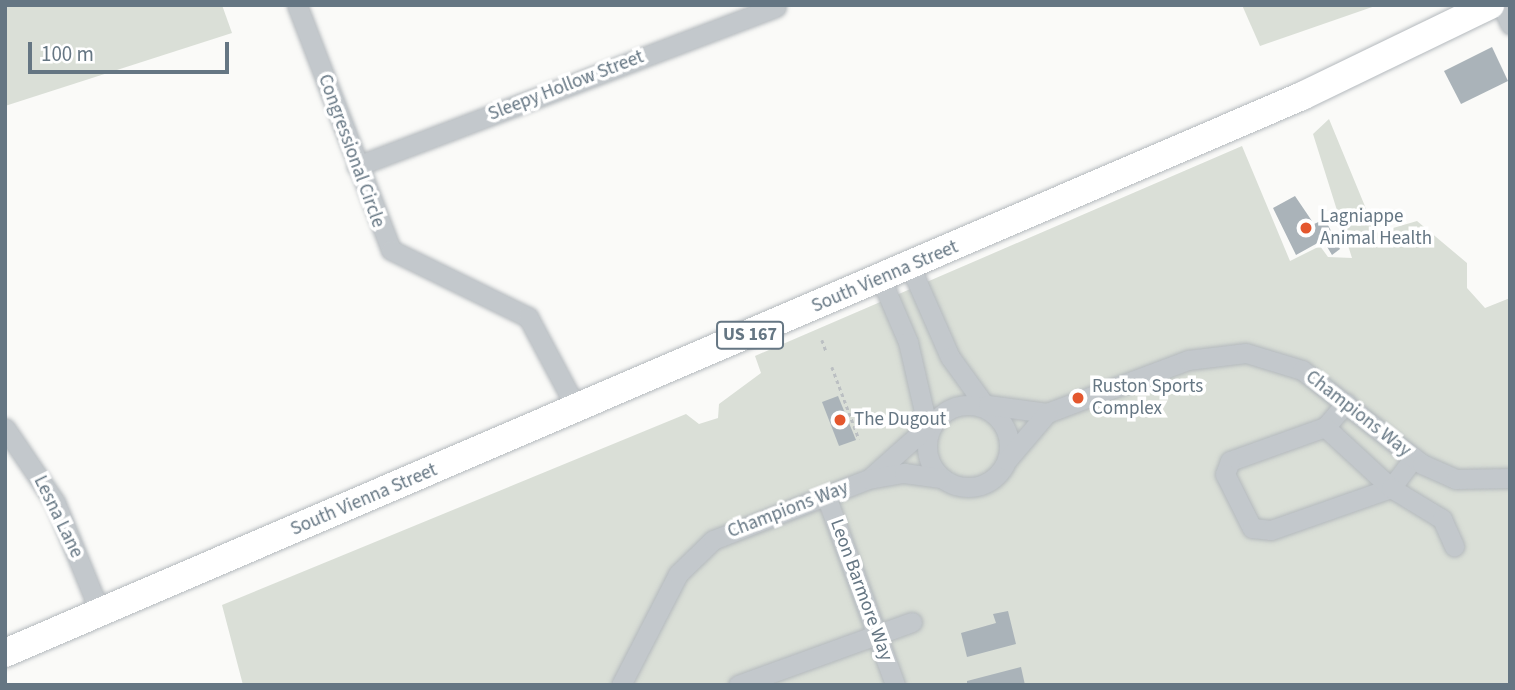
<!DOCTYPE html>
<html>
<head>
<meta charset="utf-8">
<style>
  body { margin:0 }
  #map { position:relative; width:1515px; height:690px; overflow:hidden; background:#fafaf8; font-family:"Source Sans 3",sans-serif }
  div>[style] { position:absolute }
  .green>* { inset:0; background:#dadfd7 }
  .building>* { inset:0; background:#aab3b9 }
  .path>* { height:2.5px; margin-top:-1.25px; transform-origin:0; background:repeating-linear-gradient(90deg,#bbbfc2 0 3.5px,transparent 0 7px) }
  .roads { filter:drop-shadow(0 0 2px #b4b9bd) drop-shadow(0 0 2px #b4b9bd) }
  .minor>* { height:19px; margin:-9.5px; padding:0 9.5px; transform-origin:9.5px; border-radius:9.5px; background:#c3c8cc }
  .minor>.ring { margin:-9.5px; padding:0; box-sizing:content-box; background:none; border:19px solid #c3c8cc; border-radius:50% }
  .highway>* { height:28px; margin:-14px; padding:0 14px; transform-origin:14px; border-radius:14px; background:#fff }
  .dots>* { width:19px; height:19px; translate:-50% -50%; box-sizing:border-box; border:4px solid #fff; border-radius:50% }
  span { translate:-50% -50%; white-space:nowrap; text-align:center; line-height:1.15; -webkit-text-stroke:7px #fff; paint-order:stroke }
  .shield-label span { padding:2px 5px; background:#fff; border:2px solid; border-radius:5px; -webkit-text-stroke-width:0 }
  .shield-label { font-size:18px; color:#657683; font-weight:700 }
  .street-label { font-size:19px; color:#657683 }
  .poi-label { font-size:19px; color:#657683 }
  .left { translate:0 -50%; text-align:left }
  .frame { position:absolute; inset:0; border:7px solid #657683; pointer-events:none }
  .scale { position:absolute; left:28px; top:42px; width:201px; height:32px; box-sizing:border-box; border:4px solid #657683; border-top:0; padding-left:9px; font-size:21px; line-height:24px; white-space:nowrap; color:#657683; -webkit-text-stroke:5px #fff; paint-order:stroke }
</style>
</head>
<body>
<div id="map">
  <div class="green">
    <i style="clip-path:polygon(5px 5px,222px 5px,232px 33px,5px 106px)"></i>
    <i style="clip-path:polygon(1242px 5px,1378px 5px,1260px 46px)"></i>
    <i style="clip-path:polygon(1329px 119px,1376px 233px,1417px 221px,1467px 263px,1467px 288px,1485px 308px,1510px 298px,1510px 685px,243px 685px,222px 605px,686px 414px,699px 424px,718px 418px,719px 404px,761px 373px,755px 356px,1242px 146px,1290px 261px,1320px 246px,1328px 257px,1352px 258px,1313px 134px)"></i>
  </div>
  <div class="building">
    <i style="clip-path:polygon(1492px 47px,1508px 81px,1461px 104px,1444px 71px)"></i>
    <i style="clip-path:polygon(1295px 196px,1314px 224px,1325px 219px,1340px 249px,1332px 255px,1323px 240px,1296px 255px,1273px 208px)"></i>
    <i style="clip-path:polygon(838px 396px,856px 440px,839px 446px,822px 402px)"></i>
    <i style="clip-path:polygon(1008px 611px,1016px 644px,967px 657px,961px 633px,996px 623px,993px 614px)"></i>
    <i style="clip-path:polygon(1021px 667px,1025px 685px,967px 685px,967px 681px)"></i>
  </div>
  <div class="path">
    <i style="left:822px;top:340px;width:12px;rotate:70deg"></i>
    <i style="left:832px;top:367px;width:77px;rotate:69.4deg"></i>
  </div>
  <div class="roads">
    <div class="minor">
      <i style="left:297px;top:5px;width:262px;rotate:69deg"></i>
      <i style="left:391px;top:250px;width:153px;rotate:26.1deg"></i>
      <i style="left:528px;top:317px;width:104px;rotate:62deg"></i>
      <i style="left:1502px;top:5px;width:21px;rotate:67deg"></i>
      <i style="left:357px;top:166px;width:448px;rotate:-20.8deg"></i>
      <i style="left:910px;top:266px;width:99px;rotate:66.3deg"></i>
      <i style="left:950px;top:357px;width:58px;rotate:54.1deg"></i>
      <i style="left:881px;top:279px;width:69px;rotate:66.8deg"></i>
      <i style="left:908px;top:342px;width:85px;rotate:77.1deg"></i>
      <i style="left:1346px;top:403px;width:32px;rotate:131deg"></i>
      <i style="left:1325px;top:427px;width:101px;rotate:160.3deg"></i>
      <i style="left:1230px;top:461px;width:14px;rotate:111deg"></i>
      <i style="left:1225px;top:474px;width:60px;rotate:63.4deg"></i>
      <i style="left:1252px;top:528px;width:19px;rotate:6deg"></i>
      <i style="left:1271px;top:530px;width:127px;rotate:-19.3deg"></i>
      <i style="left:1391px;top:488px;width:38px;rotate:-53deg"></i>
      <i class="ring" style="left:927px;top:405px;width:63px;height:63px"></i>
      <i style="left:988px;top:405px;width:60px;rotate:7.7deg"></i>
      <i style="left:1047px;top:413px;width:151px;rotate:-20.6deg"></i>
      <i style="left:1188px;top:360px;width:58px;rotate:-6.9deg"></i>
      <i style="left:1246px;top:353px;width:59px;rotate:16.9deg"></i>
      <i style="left:1302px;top:370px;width:152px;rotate:38.1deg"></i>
      <i style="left:1422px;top:464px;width:37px;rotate:24deg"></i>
      <i style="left:1456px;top:479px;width:54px;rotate:-1.1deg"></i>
      <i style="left:1325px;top:427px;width:90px;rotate:42.7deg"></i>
      <i style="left:1391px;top:488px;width:60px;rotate:31.3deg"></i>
      <i style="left:1442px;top:519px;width:30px;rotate:66deg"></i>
      <i style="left:5px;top:428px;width:89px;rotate:56deg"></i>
      <i style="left:55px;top:502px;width:119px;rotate:67.8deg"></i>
      <i style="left:1007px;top:460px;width:62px;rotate:-49.6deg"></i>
      <i style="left:870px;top:478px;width:75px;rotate:-41.8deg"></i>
      <i style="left:826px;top:496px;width:201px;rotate:69.9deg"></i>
      <i style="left:621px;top:685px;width:125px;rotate:-62.8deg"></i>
      <i style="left:678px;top:574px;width:49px;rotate:-44.2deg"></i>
      <i style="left:713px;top:540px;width:168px;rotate:-21.4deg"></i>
      <i style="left:869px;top:479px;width:36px;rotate:-10deg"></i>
      <i style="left:904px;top:473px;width:37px;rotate:8deg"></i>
      <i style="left:738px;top:685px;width:185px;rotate:-19.9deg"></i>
    </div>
    <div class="highway">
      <i style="left:5px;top:653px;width:1412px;rotate:-23.24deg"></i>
      <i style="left:1302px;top:96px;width:209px;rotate:-25.8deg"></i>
    </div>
  </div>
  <div class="dots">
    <i style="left:1306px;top:228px;background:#e4572e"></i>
    <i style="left:1078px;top:398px;background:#e4572e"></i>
    <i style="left:840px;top:420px;background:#e4572e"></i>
  </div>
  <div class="shield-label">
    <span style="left:750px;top:335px">US 167</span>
  </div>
  <div class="street-label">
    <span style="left:566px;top:86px;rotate:-21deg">Sleepy Hollow Street</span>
    <span style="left:351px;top:151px;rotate:70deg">Congressional Circle</span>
    <span style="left:885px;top:277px;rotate:-23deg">South Vienna Street</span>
    <span style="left:1358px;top:414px;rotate:38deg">Champions Way</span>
    <span style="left:364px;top:500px;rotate:-23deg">South Vienna Street</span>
    <span style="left:788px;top:510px;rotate:-21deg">Champions Way</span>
    <span style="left:58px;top:517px;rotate:64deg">Lesna Lane</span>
    <span style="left:861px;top:590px;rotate:70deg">Leon Barmore Way</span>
  </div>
  <div class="poi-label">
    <span class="left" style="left:1320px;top:228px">Lagniappe<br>Animal Health</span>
    <span class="left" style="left:1092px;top:398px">Ruston Sports<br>Complex</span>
    <span class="left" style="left:854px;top:420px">The Dugout</span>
  </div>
  <div class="frame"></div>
  <div class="scale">100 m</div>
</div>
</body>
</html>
